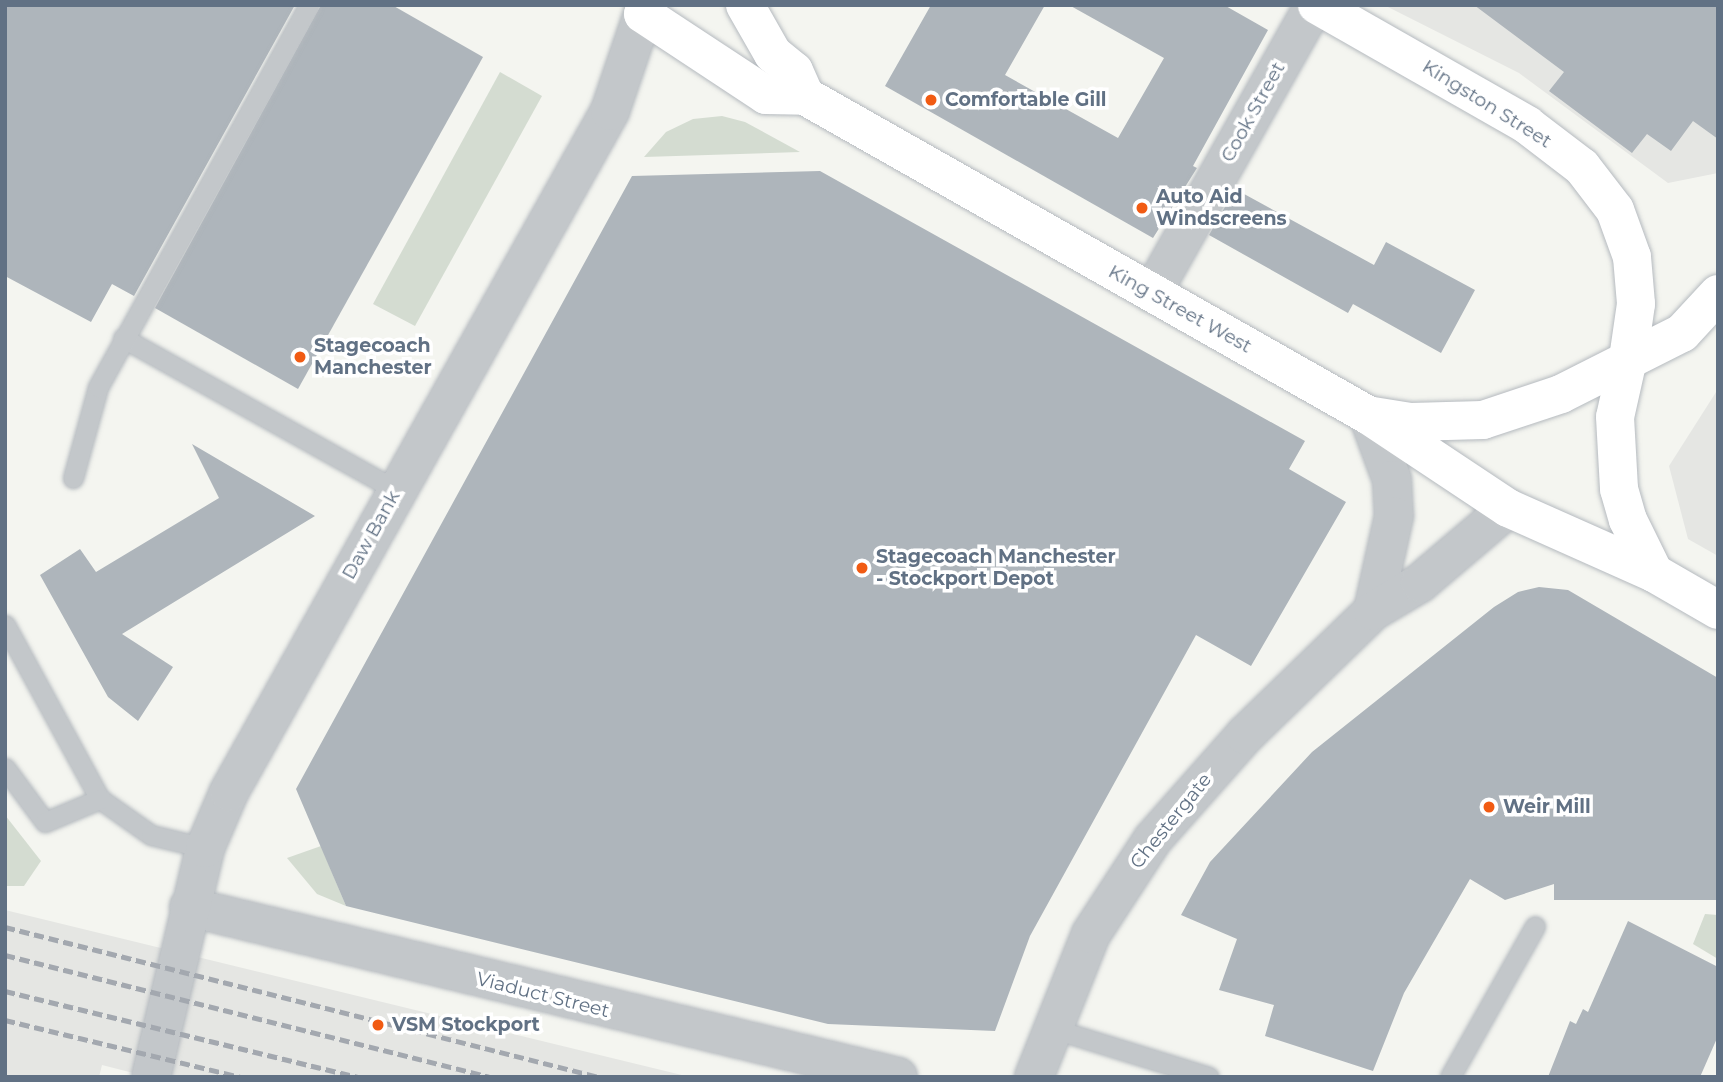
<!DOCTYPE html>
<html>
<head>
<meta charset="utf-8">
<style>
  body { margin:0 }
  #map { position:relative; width:1723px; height:1082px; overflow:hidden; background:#f4f5f0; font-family:Montserrat,sans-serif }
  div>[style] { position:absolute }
  .built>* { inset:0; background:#e5e6e3 }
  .green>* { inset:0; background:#d4dcd1 }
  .building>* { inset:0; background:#aeb5bb }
  .roads { filter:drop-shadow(0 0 2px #b5babf) drop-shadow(0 0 2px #b5babf) }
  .lane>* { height:19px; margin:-9.5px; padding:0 9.5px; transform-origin:9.5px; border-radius:9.5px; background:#c3c7ca }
  .street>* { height:38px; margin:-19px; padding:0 19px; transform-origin:19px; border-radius:19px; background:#c3c7ca }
  .secondary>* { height:38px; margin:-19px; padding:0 19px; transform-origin:19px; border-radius:19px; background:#fff }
  .primary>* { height:38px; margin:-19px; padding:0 19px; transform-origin:19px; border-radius:19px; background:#fff }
  .rail>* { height:5px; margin-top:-2.5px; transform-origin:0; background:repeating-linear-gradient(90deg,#a3a8af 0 10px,transparent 0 15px) }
  .dots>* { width:19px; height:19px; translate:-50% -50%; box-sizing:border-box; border:4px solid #fff; border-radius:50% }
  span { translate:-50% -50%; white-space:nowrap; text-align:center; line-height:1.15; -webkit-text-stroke:7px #fff; paint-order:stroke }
  .poi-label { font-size:19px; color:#617184; font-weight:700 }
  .left { translate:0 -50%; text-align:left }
  .street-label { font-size:19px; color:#617184 }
  .frame { position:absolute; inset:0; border:7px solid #617184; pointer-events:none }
</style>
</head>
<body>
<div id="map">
  <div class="built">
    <i style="clip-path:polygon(1384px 5px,1718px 5px,1718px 173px,1668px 183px,1519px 73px)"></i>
    <i style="clip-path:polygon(1718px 389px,1718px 556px,1688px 539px,1669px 466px)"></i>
    <i style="clip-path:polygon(5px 910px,690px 1077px,149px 1077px,102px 1065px,99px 1077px,5px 1077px)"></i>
  </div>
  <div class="green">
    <i style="clip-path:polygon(500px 72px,542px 96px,415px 326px,373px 304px)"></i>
    <i style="clip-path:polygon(722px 116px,745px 122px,800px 152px,644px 157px,666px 132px,693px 119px)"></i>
    <i style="clip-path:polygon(5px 815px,41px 861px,24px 886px,5px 886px)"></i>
    <i style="clip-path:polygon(321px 846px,346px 906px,317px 894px,287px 858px)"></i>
    <i style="clip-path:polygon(1705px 914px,1718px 915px,1718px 959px,1693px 944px)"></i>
  </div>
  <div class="building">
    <i style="clip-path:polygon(5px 5px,295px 5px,134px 296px,112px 284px,91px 322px,5px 276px)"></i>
    <i style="clip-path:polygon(321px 5px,392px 5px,483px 57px,298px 389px,155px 308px)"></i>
    <i style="clip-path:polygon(931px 5px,1045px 5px,1005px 75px,1118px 138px,1164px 58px,1069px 5px,1224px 5px,1268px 30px,1193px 166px,1197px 168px,1153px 238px,885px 86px)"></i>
    <i style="clip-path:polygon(1474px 5px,1718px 5px,1718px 139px,1693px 121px,1671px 151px,1647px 134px,1632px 153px,1549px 91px,1564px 72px)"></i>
    <i style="clip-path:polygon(820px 171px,1305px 441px,1289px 469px,1346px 502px,1251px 666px,1196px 635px,1030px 936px,995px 1031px,828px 1024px,346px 906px,296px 789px,632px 176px)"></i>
    <i style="clip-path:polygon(1235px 189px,1374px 265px,1386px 242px,1475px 290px,1441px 353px,1353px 304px,1348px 313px,1209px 235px)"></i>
    <i style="clip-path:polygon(192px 444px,315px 516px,122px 634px,173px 667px,138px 721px,108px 697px,40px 575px,80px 549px,96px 572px,219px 498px)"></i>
    <i style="clip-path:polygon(1539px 587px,1568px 590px,1718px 678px,1718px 900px,1554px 900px,1554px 884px,1505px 900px,1470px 879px,1404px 993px,1373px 1071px,1265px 1036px,1274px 1005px,1219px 990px,1237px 939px,1181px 915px,1210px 862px,1312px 752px,1494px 607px,1518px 592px)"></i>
    <i style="clip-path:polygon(1628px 921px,1718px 967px,1718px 1036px,1700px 1077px,1548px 1077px,1570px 1021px,1576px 1024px,1583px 1009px,1588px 1012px)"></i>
  </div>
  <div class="roads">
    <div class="lane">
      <i style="left:123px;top:338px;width:312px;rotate:29.1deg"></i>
      <i style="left:73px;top:478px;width:94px;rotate:-74.6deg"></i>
      <i style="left:98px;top:387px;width:436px;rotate:-61.1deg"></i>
      <i style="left:5px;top:625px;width:198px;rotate:61.4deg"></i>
      <i style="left:100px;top:799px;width:62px;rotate:35.2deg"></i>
      <i style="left:151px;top:835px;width:56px;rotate:13.5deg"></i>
      <i style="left:5px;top:768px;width:67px;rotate:53.5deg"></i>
      <i style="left:45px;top:822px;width:60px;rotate:-22.7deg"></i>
      <i style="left:1051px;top:1028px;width:165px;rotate:17.2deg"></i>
      <i style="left:1450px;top:1077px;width:173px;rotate:-60.6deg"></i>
    </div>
    <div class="street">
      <i style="left:1152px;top:293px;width:330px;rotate:-60.6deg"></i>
      <i style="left:1368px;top:415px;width:69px;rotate:69.7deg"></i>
      <i style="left:1392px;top:480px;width:36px;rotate:87deg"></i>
      <i style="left:1394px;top:516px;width:97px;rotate:102.5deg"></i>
      <i style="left:189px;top:907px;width:729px;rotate:13.48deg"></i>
      <i style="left:151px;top:1077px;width:235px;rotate:-76.7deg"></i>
      <i style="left:205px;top:848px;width:61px;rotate:-66.8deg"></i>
      <i style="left:229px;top:792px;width:780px;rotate:-60.77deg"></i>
      <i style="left:610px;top:111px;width:102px;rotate:-71.2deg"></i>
      <i style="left:1034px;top:1077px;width:154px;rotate:-68.3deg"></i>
      <i style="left:1091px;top:934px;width:113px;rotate:-56.9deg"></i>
      <i style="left:1153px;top:839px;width:139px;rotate:-48.5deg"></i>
      <i style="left:1245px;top:735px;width:178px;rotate:-44.1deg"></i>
      <i style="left:1373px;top:611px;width:55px;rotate:-30.8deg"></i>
      <i style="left:1420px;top:583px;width:116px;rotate:-40.4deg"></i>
    </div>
    <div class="secondary">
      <i style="left:1317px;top:5px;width:242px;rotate:29.7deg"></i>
      <i style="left:1527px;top:125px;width:69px;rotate:37.4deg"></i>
      <i style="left:1582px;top:167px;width:54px;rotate:52.5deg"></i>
      <i style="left:1615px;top:210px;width:50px;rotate:70.1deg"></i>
      <i style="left:1632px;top:257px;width:47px;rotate:85.1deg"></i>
      <i style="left:1636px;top:304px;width:56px;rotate:98.3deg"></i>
    </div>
    <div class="primary">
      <i style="left:648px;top:5px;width:10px;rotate:119deg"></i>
      <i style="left:643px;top:14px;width:147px;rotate:33.4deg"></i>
      <i style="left:766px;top:95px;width:39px;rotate:1deg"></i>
      <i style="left:805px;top:96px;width:647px;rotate:29.54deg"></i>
      <i style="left:1368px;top:415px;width:168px;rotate:33.6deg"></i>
      <i style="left:1508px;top:508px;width:160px;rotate:24deg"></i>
      <i style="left:1654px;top:573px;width:74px;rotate:30deg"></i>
      <i style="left:745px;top:5px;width:56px;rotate:60.3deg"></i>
      <i style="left:773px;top:54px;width:27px;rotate:39deg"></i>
      <i style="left:794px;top:71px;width:27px;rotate:66deg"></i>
      <i style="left:1628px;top:359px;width:59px;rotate:102.6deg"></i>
      <i style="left:1615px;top:417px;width:72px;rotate:86.8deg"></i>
      <i style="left:1619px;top:489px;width:32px;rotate:74deg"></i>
      <i style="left:1628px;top:520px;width:59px;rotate:63.9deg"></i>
      <i style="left:1373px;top:416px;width:38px;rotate:9deg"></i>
      <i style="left:1411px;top:422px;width:72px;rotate:-1.6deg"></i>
      <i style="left:1483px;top:420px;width:82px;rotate:-18.4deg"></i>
      <i style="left:1561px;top:394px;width:136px;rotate:-26.8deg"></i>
      <i style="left:1682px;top:333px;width:53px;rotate:-47.3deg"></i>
    </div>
  </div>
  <div class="rail">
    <i style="left:5px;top:927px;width:613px;rotate:14.17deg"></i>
    <i style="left:5px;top:955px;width:499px;rotate:14.1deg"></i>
    <i style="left:5px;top:991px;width:363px;rotate:13.7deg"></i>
    <i style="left:5px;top:1020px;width:243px;rotate:13.6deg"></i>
  </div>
  <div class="dots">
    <i style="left:931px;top:100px;background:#f15b13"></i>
    <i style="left:1142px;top:208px;background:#f15b13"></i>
    <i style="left:300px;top:357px;background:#f15b13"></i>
    <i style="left:862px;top:568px;background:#f15b13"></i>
    <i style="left:1489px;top:807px;background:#f15b13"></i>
    <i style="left:378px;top:1025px;background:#f15b13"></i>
  </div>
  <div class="poi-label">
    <span class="left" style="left:945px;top:100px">Comfortable Gill</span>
    <span class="left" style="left:1156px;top:208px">Auto Aid<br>Windscreens</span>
    <span class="left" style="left:314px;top:357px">Stagecoach<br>Manchester</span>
    <span class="left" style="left:876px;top:568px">Stagecoach Manchester<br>- Stockport Depot</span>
    <span class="left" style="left:1503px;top:807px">Weir Mill</span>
    <span class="left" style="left:392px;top:1025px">VSM Stockport</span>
  </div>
  <div class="street-label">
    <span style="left:1487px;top:104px;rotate:32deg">Kingston Street</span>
    <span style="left:1253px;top:112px;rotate:-61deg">Cook Street</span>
    <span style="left:1180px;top:309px;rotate:29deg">King Street West</span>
    <span style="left:371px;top:535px;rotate:-61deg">Daw Bank</span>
    <span style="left:1171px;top:821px;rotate:-51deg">Chestergate</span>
    <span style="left:543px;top:995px;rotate:14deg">Viaduct Street</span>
  </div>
  <div class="frame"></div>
</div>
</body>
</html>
